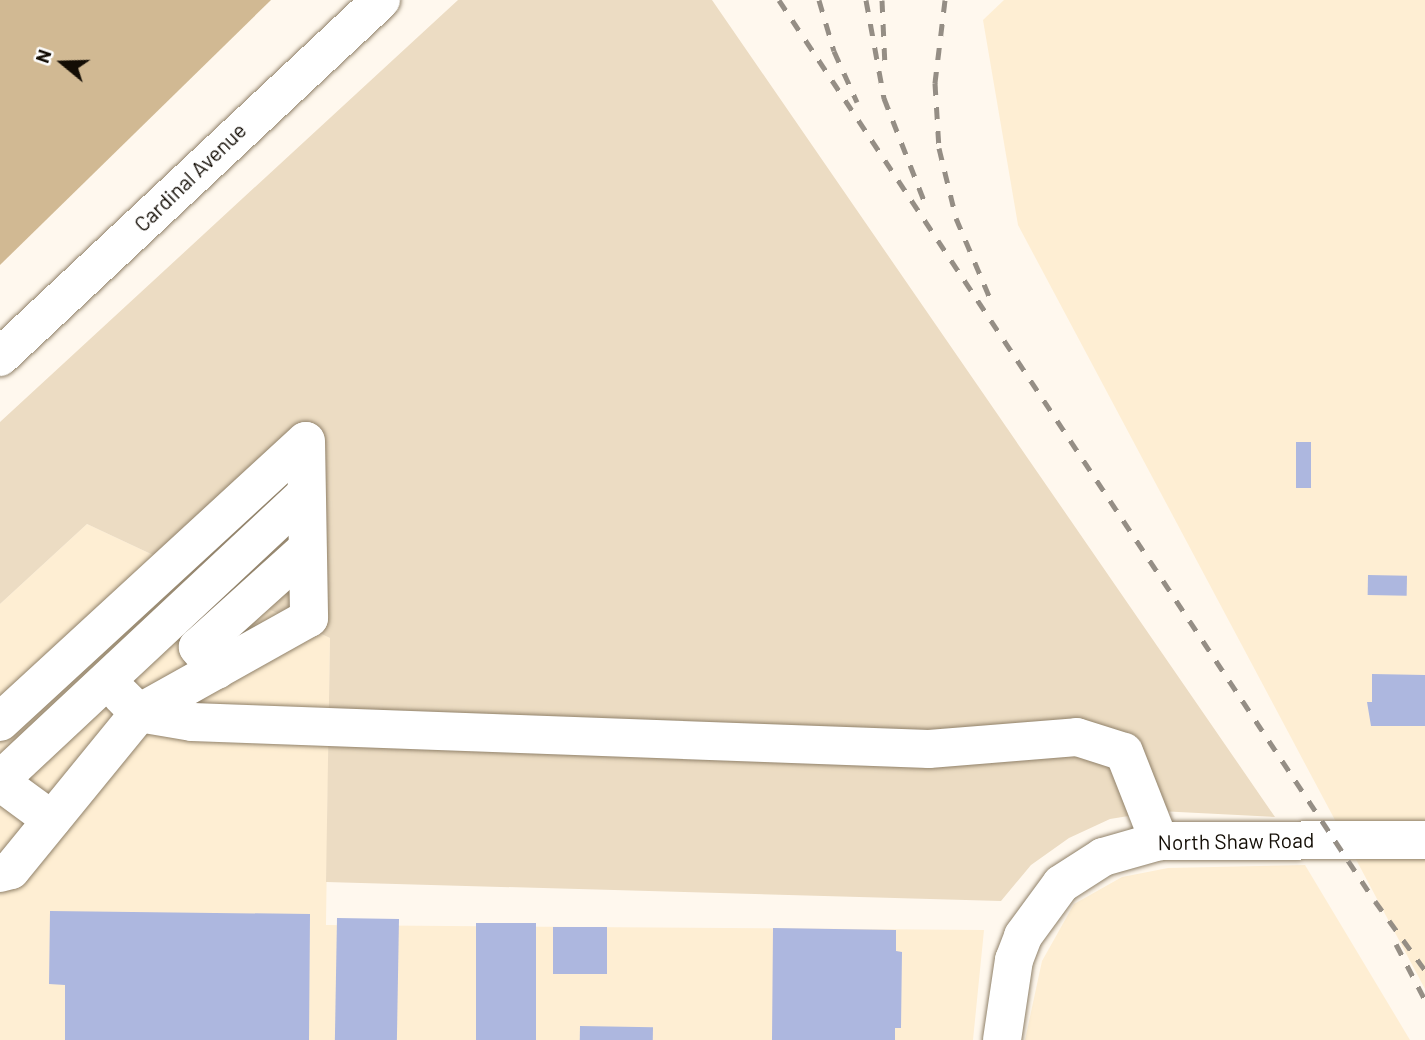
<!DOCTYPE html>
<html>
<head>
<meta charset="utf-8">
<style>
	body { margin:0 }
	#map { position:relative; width:1425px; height:1040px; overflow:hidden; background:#fff8ee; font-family:Barlow,sans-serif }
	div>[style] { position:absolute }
	.built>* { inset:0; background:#feeed3 }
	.green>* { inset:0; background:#ecdcc3 }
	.water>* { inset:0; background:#d1b993 }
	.building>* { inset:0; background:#adb7df; transform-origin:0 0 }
	.roads { filter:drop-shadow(0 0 2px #908169) drop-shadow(0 0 2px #908169) }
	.minor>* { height:38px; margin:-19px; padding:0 19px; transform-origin:19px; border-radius:19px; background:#fff }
	.rail>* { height:5px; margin-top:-2.5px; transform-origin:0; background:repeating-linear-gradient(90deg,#958e85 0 12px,transparent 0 24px) }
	span { translate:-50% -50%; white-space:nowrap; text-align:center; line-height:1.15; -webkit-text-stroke:5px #fff; paint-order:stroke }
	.street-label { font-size:21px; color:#130d05 }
	.north { position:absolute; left:28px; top:28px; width:70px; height:70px; -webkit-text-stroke:5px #fff; paint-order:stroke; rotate:289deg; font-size:19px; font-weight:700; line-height:28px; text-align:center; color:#130d05 }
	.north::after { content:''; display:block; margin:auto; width:24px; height:32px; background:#130d05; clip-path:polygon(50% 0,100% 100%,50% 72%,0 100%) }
</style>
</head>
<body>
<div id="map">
	<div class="built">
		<div style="clip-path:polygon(1004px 0,1425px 0,1425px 989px,1018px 225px,983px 20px)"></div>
		<div style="clip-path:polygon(87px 524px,330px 638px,326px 925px,984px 930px,973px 1040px,0 1040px,0 604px)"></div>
		<div style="clip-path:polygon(1305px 865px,1410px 1040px,1025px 1040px,1042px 961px,1074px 904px,1122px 877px,1168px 868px)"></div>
	</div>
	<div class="green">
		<div style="clip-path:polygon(458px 0,712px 0,1275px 817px,1159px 811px,1110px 819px,1069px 838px,1031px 865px,1001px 901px,326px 882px,330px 638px,87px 524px,0 604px,0 422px)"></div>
	</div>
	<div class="water">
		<div style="clip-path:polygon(0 0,271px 0,0 265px)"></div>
	</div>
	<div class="building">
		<div style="left:1296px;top:442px;width:15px;height:46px"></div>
		<div style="left:1368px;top:575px;width:39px;height:20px;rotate:1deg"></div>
		<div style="clip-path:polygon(1372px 674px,1425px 675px,1425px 726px,1371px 726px,1367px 702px,1372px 702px)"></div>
		<div style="clip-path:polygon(50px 911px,310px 914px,309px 1040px,65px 1040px,65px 985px,49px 984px)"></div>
		<div style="left:337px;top:918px;width:62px;height:122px;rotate:1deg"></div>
		<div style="left:476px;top:923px;width:60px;height:117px"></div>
		<div style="left:553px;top:927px;width:54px;height:47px"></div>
		<div style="clip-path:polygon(773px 928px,896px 930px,896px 951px,902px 952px,901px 1028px,895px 1028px,895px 1040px,772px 1040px)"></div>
		<div style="left:580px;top:1026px;width:73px;height:14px;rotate:1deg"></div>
	</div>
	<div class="roads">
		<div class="minor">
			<div style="left:0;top:357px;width:522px;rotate:-43.14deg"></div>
			<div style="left:217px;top:670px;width:30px;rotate:-130deg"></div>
			<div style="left:198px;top:647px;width:147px;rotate:-42deg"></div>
			<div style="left:0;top:722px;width:415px;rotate:-42.6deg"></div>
			<div style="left:306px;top:441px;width:177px;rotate:89deg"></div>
			<div style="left:309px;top:618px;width:195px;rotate:150.8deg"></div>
			<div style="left:139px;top:713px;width:54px;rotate:9.6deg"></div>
			<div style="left:192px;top:722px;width:737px;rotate:2.1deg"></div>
			<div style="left:929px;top:749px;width:148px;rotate:-4.6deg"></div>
			<div style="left:1077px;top:737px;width:49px;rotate:17.7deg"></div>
			<div style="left:1124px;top:752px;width:96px;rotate:68.5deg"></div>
			<div style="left:0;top:780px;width:416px;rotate:-43.1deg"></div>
			<div style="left:0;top:782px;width:64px;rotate:36.2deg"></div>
			<div style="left:0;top:873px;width:11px;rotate:-15deg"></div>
			<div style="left:11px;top:870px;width:203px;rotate:-50.8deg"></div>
			<div style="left:139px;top:713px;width:25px;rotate:-135deg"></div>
			<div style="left:1002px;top:1040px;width:81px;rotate:-81.5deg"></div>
			<div style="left:1014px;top:960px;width:26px;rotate:-69deg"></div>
			<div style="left:1023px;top:936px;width:64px;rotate:-53.8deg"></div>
			<div style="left:1061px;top:884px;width:50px;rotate:-32.7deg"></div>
			<div style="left:1103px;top:857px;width:58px;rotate:-15.9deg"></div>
			<div style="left:1159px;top:841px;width:266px;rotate:-0.2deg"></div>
		</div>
	</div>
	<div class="rail">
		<div style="left:779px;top:0;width:1080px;rotate:56.52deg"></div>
		<div style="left:1375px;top:901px;width:85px;rotate:54.1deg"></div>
		<div style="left:819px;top:0;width:53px;rotate:73.6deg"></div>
		<div style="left:834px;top:51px;width:56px;rotate:65.7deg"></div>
		<div style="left:866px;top:0;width:100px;rotate:79.6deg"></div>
		<div style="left:884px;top:98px;width:113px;rotate:68.7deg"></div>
		<div style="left:882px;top:0;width:66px;rotate:87.4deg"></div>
		<div style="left:945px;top:0;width:84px;rotate:96.9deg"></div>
		<div style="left:935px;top:83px;width:65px;rotate:86.5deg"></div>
		<div style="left:939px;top:148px;width:72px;rotate:76.3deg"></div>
		<div style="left:956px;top:218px;width:92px;rotate:67deg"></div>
		<div style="left:1396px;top:944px;width:63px;rotate:62.6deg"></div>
	</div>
	<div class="street-label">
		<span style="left:190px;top:177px;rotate:-44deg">Cardinal Avenue</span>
		<span style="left:1236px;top:841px;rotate:-1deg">North Shaw Road</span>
	</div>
	<div class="north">N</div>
</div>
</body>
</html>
